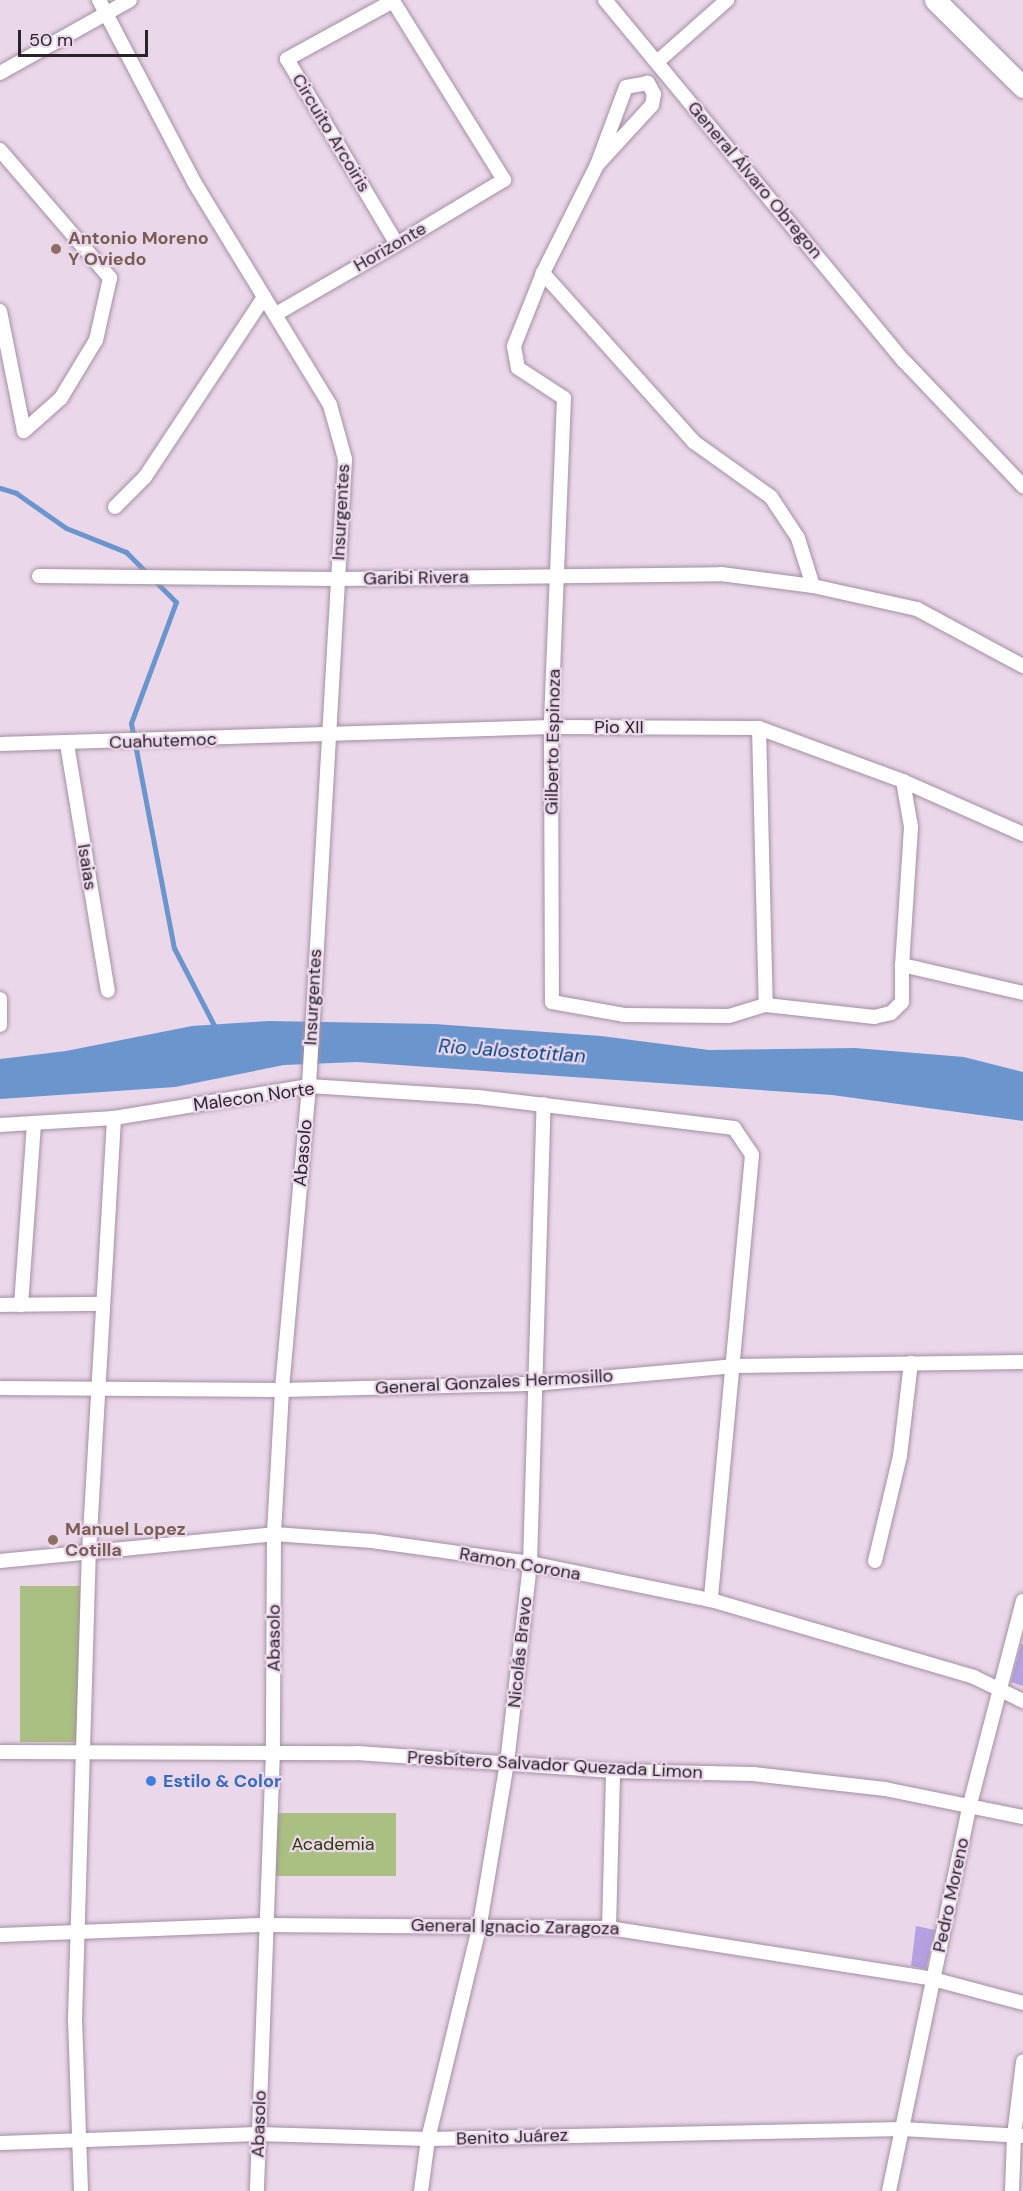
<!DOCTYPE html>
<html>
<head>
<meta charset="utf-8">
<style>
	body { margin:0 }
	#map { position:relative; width:1023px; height:2191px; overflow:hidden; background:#ebd7ea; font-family:"DM Sans",sans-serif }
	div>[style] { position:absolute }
	.green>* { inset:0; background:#aabf82; transform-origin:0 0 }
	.water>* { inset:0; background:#6b96cd }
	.stream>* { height:5px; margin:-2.5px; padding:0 2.5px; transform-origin:2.5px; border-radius:2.5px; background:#6b96cd }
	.building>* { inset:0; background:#b5a0e2 }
	.roads { filter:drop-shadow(0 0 2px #a390a2) drop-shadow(0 0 2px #a390a2) }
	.minor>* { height:14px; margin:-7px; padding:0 7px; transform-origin:7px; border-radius:7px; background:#fff }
	.primary>* { height:21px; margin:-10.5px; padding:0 10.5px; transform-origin:10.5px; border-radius:10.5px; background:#fff }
	.dots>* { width:16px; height:16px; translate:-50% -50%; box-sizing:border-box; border:3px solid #ebd7ea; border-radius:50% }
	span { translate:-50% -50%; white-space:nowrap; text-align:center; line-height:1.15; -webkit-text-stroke:4.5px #ebd7ea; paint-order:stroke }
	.street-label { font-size:18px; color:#2a232a }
	.education-label { font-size:18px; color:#785e54; font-weight:700 }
	.left { translate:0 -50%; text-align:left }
	.shop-label { font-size:18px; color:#366cbe; font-weight:700 }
	.park-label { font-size:18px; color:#2d3a06 }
	.water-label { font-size:20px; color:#044487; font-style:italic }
	.scale { position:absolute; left:18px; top:30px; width:130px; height:27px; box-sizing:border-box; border:3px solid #2a232a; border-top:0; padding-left:8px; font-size:18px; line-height:21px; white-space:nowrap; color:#2a232a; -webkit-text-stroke:4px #ebd7ea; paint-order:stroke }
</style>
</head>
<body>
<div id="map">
	<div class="green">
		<div style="left:20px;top:1586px;width:60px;height:156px"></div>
		<div style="left:271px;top:1813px;width:125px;height:63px"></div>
	</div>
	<div class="water">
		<div style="clip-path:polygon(268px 1021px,435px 1024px,601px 1036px,709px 1050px,855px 1048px,964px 1057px,1023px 1072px,1023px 1121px,832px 1095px,357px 1062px,284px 1065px,175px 1087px,0 1099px,0 1059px,66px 1051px,192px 1026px)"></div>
	</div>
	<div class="stream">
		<div style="left:0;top:488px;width:17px;rotate:17deg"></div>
		<div style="left:16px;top:493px;width:61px;rotate:35deg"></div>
		<div style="left:66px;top:528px;width:65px;rotate:21.8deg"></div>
		<div style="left:126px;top:552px;width:71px;rotate:45deg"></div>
		<div style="left:176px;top:602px;width:129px;rotate:110.4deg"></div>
		<div style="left:131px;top:723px;width:229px;rotate:79.2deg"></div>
		<div style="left:174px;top:948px;width:93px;rotate:62.6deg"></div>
	</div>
	<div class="building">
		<div style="clip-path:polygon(1021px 1644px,1023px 1644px,1023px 1686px,1011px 1682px)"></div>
		<div style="clip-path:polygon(916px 1926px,935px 1930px,926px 1969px,911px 1966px)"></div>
	</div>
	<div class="roads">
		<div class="minor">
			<div style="left:99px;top:0;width:205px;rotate:62.4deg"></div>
			<div style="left:194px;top:182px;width:261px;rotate:58.6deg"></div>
			<div style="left:330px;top:405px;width:56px;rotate:74.5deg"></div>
			<div style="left:345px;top:459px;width:628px;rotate:93.29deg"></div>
			<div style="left:309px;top:1086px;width:305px;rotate:95.1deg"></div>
			<div style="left:282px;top:1390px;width:144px;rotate:93.2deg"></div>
			<div style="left:274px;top:1534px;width:217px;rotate:90.3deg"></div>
			<div style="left:273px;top:1751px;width:440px;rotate:92.1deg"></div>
			<div style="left:605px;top:0;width:469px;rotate:50.4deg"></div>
			<div style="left:904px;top:361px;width:173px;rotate:46.4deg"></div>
			<div style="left:657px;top:62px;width:94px;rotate:-41.5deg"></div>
			<div style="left:0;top:73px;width:149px;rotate:-29.3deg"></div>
			<div style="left:0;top:150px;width:169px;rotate:49.3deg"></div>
			<div style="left:110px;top:278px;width:64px;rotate:102.7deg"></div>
			<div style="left:96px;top:340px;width:68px;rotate:121.1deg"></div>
			<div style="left:61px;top:398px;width:50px;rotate:138.3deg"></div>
			<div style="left:597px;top:165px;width:81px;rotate:-47.5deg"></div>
			<div style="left:652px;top:105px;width:11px;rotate:-80deg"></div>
			<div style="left:654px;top:94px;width:13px;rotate:-119deg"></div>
			<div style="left:648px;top:83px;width:22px;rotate:170deg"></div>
			<div style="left:626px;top:87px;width:83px;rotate:110.4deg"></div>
			<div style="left:597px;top:165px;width:121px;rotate:116.6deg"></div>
			<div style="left:543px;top:273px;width:79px;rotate:111.7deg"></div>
			<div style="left:514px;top:346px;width:22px;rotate:80deg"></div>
			<div style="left:518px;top:368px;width:55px;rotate:33.1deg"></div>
			<div style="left:564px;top:398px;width:329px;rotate:92.3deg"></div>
			<div style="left:551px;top:727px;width:275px;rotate:89.8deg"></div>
			<div style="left:552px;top:1002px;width:73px;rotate:10.2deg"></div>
			<div style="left:624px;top:1015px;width:105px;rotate:0.5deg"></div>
			<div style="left:729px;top:1016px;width:39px;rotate:-17deg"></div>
			<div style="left:766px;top:1005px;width:109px;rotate:6.3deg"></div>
			<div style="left:874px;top:1017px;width:17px;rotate:-13deg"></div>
			<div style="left:891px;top:1013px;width:16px;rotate:-45deg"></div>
			<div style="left:902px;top:1002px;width:37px;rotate:-90deg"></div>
			<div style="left:0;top:311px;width:122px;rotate:78.7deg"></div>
			<div style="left:276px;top:314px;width:140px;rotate:-30deg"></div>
			<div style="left:397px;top:244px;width:125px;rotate:-30.9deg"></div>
			<div style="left:504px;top:180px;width:211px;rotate:-121.8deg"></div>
			<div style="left:393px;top:1px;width:121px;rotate:151.3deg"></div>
			<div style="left:287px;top:59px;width:215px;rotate:59.3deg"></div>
			<div style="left:115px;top:507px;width:42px;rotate:-45deg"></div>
			<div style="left:145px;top:477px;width:216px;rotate:-56.5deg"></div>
			<div style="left:39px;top:576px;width:298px;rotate:0.6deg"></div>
			<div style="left:337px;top:579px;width:384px;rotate:-0.7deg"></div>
			<div style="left:721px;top:574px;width:93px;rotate:7.4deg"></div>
			<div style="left:813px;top:586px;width:50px;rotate:-107.4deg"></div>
			<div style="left:798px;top:538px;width:49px;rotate:-123.4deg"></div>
			<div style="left:771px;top:497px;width:95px;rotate:-144.5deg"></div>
			<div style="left:694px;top:442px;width:227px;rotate:-131.8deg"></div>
			<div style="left:813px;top:586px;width:107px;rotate:12.5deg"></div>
			<div style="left:917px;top:609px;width:120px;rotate:28.3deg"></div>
			<div style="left:759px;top:728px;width:277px;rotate:88.6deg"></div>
			<div style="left:0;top:744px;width:551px;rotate:-1.77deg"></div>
			<div style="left:551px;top:727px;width:208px;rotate:0.3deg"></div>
			<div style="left:759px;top:728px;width:153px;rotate:20.2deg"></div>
			<div style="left:67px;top:744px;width:250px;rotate:80.6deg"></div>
			<div style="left:1023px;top:834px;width:131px;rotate:-156.2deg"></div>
			<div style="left:903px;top:781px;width:47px;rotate:80.1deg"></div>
			<div style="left:911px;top:827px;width:138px;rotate:93.7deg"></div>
			<div style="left:902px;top:965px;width:124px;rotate:13deg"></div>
			<div style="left:0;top:999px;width:26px;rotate:90deg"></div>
			<div style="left:0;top:1125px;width:114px;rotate:-3.5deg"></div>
			<div style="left:114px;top:1118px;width:198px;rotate:-9.3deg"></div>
			<div style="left:309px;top:1086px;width:169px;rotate:3.7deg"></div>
			<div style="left:478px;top:1097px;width:258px;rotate:6.9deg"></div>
			<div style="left:734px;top:1128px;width:32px;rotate:56deg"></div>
			<div style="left:752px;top:1155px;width:447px;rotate:95.3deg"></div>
			<div style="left:0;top:1305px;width:102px;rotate:-0.6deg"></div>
			<div style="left:21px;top:1305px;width:182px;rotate:-85.9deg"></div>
			<div style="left:0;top:1388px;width:282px;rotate:0.4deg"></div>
			<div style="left:282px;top:1390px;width:251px;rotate:-1.4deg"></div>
			<div style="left:533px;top:1384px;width:203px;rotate:-5.1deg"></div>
			<div style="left:735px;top:1366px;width:288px;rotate:-0.8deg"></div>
			<div style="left:0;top:1561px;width:275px;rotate:-5.6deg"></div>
			<div style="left:274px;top:1534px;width:98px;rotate:4.1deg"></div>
			<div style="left:372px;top:1541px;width:160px;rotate:7.9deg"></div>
			<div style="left:530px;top:1563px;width:185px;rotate:11.6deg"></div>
			<div style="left:711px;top:1600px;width:274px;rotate:16.3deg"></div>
			<div style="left:974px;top:1677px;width:55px;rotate:26.1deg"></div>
			<div style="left:875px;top:1561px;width:108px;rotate:-76.6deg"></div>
			<div style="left:900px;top:1456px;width:94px;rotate:-83.3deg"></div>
			<div style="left:0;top:1752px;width:357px;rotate:0.2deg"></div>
			<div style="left:357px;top:1753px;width:257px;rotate:4deg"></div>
			<div style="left:613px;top:1771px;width:140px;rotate:1.2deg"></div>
			<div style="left:753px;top:1774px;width:133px;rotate:6.5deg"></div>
			<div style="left:885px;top:1789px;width:141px;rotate:11.5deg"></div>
			<div style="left:609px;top:1928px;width:157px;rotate:-88.5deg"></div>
			<div style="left:0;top:1935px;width:266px;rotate:-2.2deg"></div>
			<div style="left:266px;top:1925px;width:343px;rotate:0.5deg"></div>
			<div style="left:609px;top:1928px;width:328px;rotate:8.9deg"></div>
			<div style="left:933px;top:1979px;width:93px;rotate:14.9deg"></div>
			<div style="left:0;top:2143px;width:258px;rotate:-2deg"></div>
			<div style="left:258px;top:2134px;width:170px;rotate:1.7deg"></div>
			<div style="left:428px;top:2139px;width:475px;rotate:-1.2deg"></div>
			<div style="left:903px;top:2129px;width:120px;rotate:3.3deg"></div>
			<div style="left:81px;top:2191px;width:172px;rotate:-92deg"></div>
			<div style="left:75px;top:2019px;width:467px;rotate:-88.3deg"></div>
			<div style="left:89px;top:1552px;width:435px;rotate:-86.7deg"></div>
			<div style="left:421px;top:2191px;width:52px;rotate:-82.3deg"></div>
			<div style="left:428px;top:2139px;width:221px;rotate:-76.4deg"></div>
			<div style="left:480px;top:1924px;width:163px;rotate:-80.5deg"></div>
			<div style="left:507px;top:1763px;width:201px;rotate:-83.4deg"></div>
			<div style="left:530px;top:1563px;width:459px;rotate:-88.3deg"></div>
			<div style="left:889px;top:2191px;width:395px;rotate:-78.2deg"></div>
			<div style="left:970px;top:1804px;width:210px;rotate:-75.4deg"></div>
			<div style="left:1012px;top:2191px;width:55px;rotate:-87.9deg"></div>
			<div style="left:1014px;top:2136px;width:75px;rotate:-83.1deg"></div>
		</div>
		<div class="primary">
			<div style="left:935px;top:0;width:124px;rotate:44.7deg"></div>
		</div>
	</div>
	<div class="dots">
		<div style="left:56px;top:249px;background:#8d6e63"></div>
		<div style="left:53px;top:1540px;background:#8d6e63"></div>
		<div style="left:151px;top:1781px;background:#3f7fe0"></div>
	</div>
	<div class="street-label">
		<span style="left:331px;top:133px;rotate:59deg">Circuito Arcoiris</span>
		<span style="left:755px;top:180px;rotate:50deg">General Álvaro Obregon</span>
		<span style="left:390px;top:247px;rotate:-30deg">Horizonte</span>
		<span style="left:341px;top:512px;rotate:-87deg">Insurgentes</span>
		<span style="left:416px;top:578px;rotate:-1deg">Garibi Rivera</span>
		<span style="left:619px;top:727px">Pio XII</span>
		<span style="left:163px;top:741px;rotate:-2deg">Cuahutemoc</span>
		<span style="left:553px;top:742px;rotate:-89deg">Gilberto Espinoza</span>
		<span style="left:87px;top:867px;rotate:81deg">Isaias</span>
		<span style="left:313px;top:997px;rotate:-87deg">Insurgentes</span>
		<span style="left:254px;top:1097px;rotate:-8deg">Malecon Norte</span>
		<span style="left:303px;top:1153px;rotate:-85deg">Abasolo</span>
		<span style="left:494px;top:1382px;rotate:-3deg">General Gonzales Hermosillo</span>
		<span style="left:520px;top:1564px;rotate:10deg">Ramon Corona</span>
		<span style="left:274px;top:1638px;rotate:-90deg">Abasolo</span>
		<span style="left:520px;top:1652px;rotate:-84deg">Nicolás Bravo</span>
		<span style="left:555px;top:1765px;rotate:3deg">Presbítero Salvador Quezada Limon</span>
		<span style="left:951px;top:1895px;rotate:-78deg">Pedro Moreno</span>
		<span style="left:515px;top:1927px;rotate:1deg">General Ignacio Zaragoza</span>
		<span style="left:259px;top:2124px;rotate:-88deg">Abasolo</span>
		<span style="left:512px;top:2137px;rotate:-2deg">Benito Juárez</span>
	</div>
	<div class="education-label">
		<span class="left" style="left:68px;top:249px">Antonio Moreno<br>Y Oviedo</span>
		<span class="left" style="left:65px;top:1540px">Manuel Lopez<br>Cotilla</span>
	</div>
	<div class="shop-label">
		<span class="left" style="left:163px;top:1781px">Estilo &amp; Color</span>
	</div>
	<div class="park-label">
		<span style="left:333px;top:1844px">Academia</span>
	</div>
	<div class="water-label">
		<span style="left:512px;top:1051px;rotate:4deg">Rio Jalostotitlan</span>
	</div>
	<div class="scale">50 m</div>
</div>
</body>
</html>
